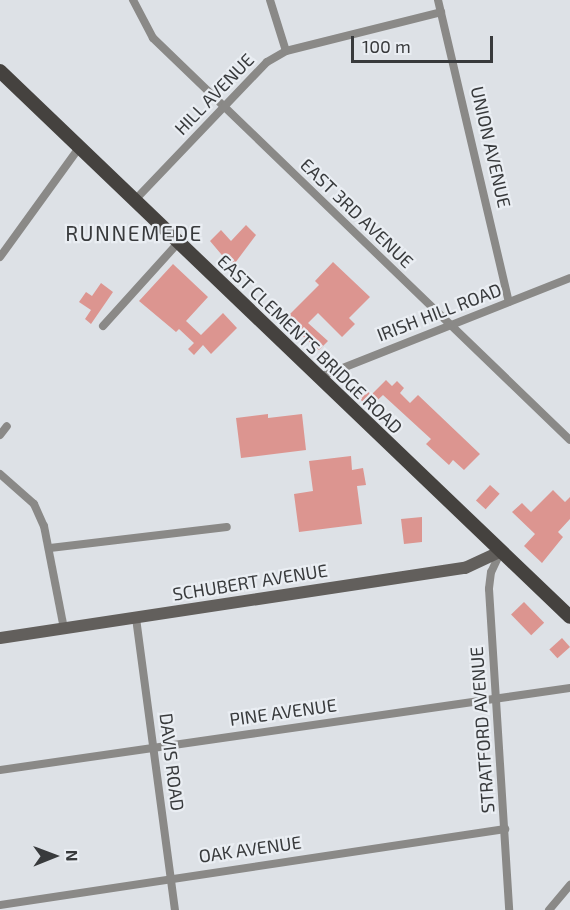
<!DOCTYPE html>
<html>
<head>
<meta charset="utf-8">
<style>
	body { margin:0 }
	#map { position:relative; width:570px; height:910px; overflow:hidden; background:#dde1e6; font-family:"Exo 2",sans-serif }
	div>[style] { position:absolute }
	.building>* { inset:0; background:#dc9590; transform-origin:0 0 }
	.street>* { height:8px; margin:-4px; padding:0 4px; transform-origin:4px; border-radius:4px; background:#8a8987 }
	.secondary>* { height:12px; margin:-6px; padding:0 6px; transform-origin:6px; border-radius:6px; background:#625f5c }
	.primary>* { height:14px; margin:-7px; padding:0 7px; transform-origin:7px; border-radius:7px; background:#45423f }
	span { translate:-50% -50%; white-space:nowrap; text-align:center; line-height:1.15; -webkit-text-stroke:4.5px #eaeef3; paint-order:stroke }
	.street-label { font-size:18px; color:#383a3c }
	.quarter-label { font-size:21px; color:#383a3c; letter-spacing:1.5px }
	.north { position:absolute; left:24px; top:826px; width:60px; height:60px; -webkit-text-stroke:4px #eaeef3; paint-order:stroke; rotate:89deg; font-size:16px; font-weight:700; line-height:24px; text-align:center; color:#383a3c }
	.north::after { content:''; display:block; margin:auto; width:21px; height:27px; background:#383a3c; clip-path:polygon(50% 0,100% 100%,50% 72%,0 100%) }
	.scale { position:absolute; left:351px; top:36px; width:142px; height:27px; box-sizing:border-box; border:3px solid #383a3c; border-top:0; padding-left:8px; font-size:18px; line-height:21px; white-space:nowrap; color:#383a3c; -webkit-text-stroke:4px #eaeef3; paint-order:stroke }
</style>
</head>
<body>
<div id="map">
	<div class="building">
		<div style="clip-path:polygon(246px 225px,256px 235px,232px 267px,210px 241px,221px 230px,231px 241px)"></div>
		<div style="clip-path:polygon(333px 262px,370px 297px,349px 318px,355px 324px,342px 337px,318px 313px,308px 323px,328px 341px,319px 350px,284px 320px,319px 285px,315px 281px)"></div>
		<div style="clip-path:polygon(173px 264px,208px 297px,186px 321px,201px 335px,223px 313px,237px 328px,211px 354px,203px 345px,194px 355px,188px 349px,194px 343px,179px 329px,176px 332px,139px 301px)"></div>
		<div style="clip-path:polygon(101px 283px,113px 292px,91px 324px,85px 319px,91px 310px,79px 302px,86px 292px,92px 296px)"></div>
		<div style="clip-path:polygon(386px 380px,392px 386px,397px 381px,404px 388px,400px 393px,410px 403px,418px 395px,480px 454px,464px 470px,453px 460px,449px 465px,426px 444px,431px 439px,383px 395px,369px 408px,358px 397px,366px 389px,371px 395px)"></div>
		<div style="clip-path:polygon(268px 414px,268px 418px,302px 414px,306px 450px,241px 458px,236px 418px)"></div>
		<div style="clip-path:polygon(351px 456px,352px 470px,363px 468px,366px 485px,357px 486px,362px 524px,299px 532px,294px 494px,313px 491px,309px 461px)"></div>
		<div style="left:490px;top:485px;width:13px;height:21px;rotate:42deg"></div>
		<div style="clip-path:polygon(553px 490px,565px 502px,570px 497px,570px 519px,558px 532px,563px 537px,542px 563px,524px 546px,535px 534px,512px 512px,522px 503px,531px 512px)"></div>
		<div style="clip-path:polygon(422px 517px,422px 542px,404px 544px,401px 519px)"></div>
		<div style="left:524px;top:602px;width:29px;height:18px;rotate:46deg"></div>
		<div style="left:562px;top:638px;width:12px;height:17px;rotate:48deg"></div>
	</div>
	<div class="street">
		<div style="left:133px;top:0;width:43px;rotate:62.2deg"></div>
		<div style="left:153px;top:38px;width:579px;rotate:43.95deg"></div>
		<div style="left:270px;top:0;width:53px;rotate:72.6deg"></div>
		<div style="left:438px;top:0;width:310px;rotate:76.8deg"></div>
		<div style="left:134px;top:201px;width:192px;rotate:-46.3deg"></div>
		<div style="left:267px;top:62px;width:22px;rotate:-30deg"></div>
		<div style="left:286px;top:51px;width:160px;rotate:-14.1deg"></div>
		<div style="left:0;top:257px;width:135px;rotate:-54.1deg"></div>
		<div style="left:103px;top:326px;width:112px;rotate:-47.9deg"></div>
		<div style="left:320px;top:377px;width:269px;rotate:-21.6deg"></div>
		<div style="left:0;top:435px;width:11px;rotate:-52deg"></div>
		<div style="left:0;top:474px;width:45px;rotate:41.4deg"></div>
		<div style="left:34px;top:504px;width:24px;rotate:66deg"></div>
		<div style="left:44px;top:526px;width:105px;rotate:79deg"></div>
		<div style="left:50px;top:548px;width:178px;rotate:-6.8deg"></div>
		<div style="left:501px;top:551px;width:23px;rotate:115deg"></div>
		<div style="left:491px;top:572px;width:17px;rotate:97deg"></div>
		<div style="left:489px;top:589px;width:322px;rotate:86.4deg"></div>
		<div style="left:136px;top:618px;width:295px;rotate:82.4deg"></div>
		<div style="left:0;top:770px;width:576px;rotate:-8.19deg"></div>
		<div style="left:0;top:905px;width:511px;rotate:-8.56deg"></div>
		<div style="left:549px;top:910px;width:33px;rotate:-50deg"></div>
	</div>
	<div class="secondary">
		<div style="left:0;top:638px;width:470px;rotate:-8.6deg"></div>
		<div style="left:465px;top:568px;width:40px;rotate:-25deg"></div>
	</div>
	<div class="primary">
		<div style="left:0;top:71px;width:789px;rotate:43.77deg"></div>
	</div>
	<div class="street-label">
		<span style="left:214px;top:94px;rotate:-46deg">HILL AVENUE</span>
		<span style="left:491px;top:147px;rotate:77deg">UNION AVENUE</span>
		<span style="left:357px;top:213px;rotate:44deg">EAST 3RD AVENUE</span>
		<span style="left:439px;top:312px;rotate:-21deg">IRISH HILL ROAD</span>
		<span style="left:310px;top:344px;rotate:44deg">EAST CLEMENTS BRIDGE ROAD</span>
		<span style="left:250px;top:582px;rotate:-9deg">SCHUBERT AVENUE</span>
		<span style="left:283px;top:712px;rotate:-8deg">PINE AVENUE</span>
		<span style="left:482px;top:730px;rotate:-94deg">STRATFORD AVENUE</span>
		<span style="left:172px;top:762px;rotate:83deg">DAVIS ROAD</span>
		<span style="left:250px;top:849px;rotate:-8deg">OAK AVENUE</span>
	</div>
	<div class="quarter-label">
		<span style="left:134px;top:233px">RUNNEMEDE</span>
	</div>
	<div class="north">N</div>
	<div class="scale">100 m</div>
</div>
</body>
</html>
